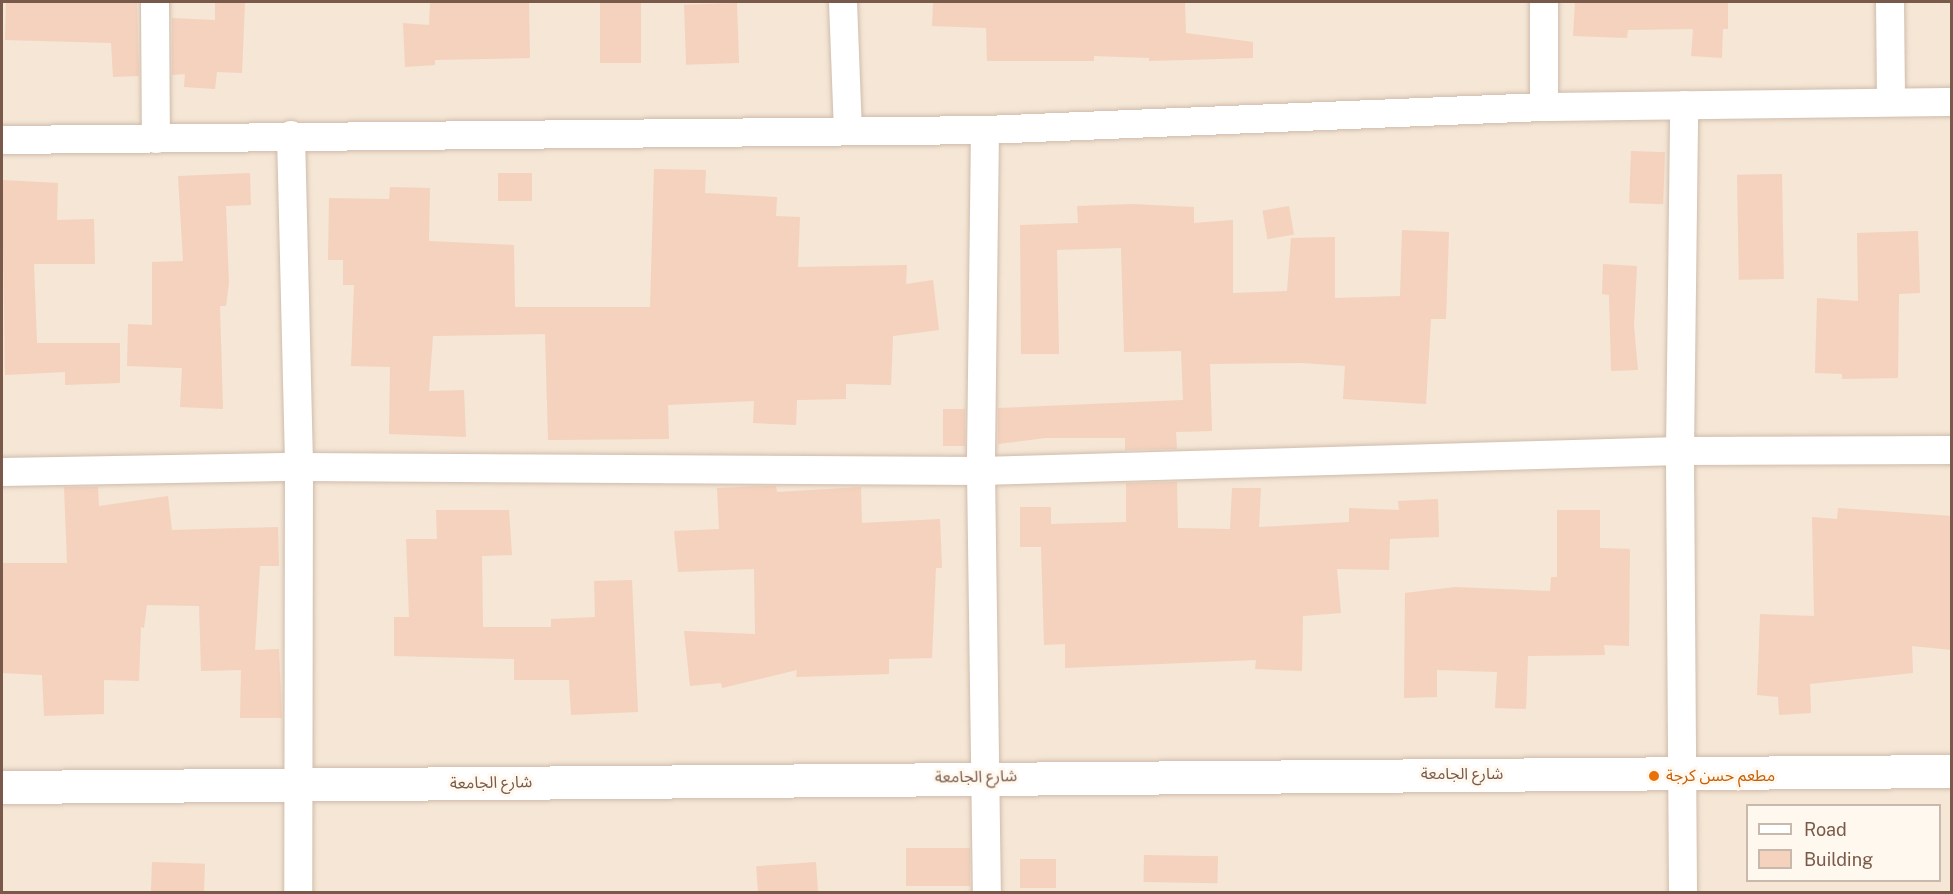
<!DOCTYPE html>
<html>
<head>
<meta charset="utf-8">
<style>
	body { margin:0 }
	#map { position:relative; width:1953px; height:894px; overflow:hidden; background:#fdf4e7; font-family:"Public Sans","Noto Sans Arabic",sans-serif }
	div>[style] { position:absolute }
	.residential>* { inset:0; background:#f5e6d5 }
	.building>* { inset:0; background:#f4d2be; transform-origin:0 0 }
	.roads { filter:drop-shadow(0 0 2px #d0bcac) drop-shadow(0 0 2px #d0bcac) }
	.street>* { height:28px; margin:-14px; padding:0 14px; transform-origin:14px; border-radius:14px; background:#fff }
	.secondary>* { height:33px; margin:-16.5px; padding:0 16.5px; transform-origin:16.5px; border-radius:16.5px; background:#fff }
	.dots>* { width:16px; height:16px; translate:-50% -50%; box-sizing:border-box; border:3px solid #fff8ef; border-radius:50% }
	span { translate:-50% -50%; white-space:nowrap; text-align:center; line-height:1.15; -webkit-text-stroke:6px #fff8ef; paint-order:stroke }
	.street-label { font-size:16px; color:#795a4a }
	.food-label { font-size:16px; color:#c56008 }
	.left { translate:0 -50%; text-align:left }
	.frame { position:absolute; inset:0; border:3px solid #795a4a; pointer-events:none }
	.legend { position:absolute; left:1746px; top:804px; width:195px; height:78px; box-sizing:border-box; background:#fff8ef; border:2px solid #c9b9ad; margin:0; padding:8px 10px; list-style:none; font-size:18px; color:#795a4a }
	.legend li { display:flex; align-items:center; gap:12px; height:30px }
	.legend b { width:30px; border:2px solid #c9b9ad }
</style>
</head>
<body>
<div id="map">
	<div class="residential">
		<div style="clip-path:polygon(evenodd,2px 2px,1951px 2px,1951px 892px,2px 892px,2px 2px,1748px 806px,1940px 806px,1940px 880px,1748px 880px,1748px 806px)"></div>
	</div>
	<div class="building">
		<div style="clip-path:polygon(6px 2px,137px 2px,139px 76px,113px 77px,111px 43px,5px 40px)"></div>
		<div style="clip-path:polygon(215px 2px,245px 2px,242px 73px,217px 72px,215px 89px,184px 87px,185px 74px,172px 75px,172px 18px,215px 20px)"></div>
		<div style="clip-path:polygon(430px 2px,529px 2px,530px 58px,435px 60px,435px 65px,405px 67px,403px 23px,429px 25px)"></div>
		<div style="left:600px;top:2px;width:41px;height:61px"></div>
		<div style="clip-path:polygon(933px 2px,1185px 2px,1186px 33px,1253px 42px,1253px 58px,1149px 61px,1149px 58px,1094px 56px,1094px 61px,987px 61px,986px 28px,932px 26px)"></div>
		<div style="clip-path:polygon(1575px 2px,1728px 2px,1728px 29px,1723px 29px,1722px 58px,1691px 56px,1693px 29px,1628px 30px,1627px 38px,1573px 36px)"></div>
		<div style="left:737px;top:3px;width:60px;height:53px;rotate:88deg"></div>
		<div style="left:1631px;top:151px;width:34px;height:52px;rotate:2deg"></div>
		<div style="clip-path:polygon(654px 169px,706px 170px,705px 193px,777px 197px,776px 216px,800px 217px,798px 267px,907px 265px,906px 284px,933px 280px,939px 330px,893px 336px,891px 385px,846px 384px,846px 399px,797px 400px,796px 425px,753px 423px,754px 401px,668px 405px,669px 439px,548px 440px,545px 334px,433px 336px,429px 391px,464px 390px,466px 437px,389px 434px,390px 367px,351px 366px,354px 285px,343px 285px,343px 260px,328px 260px,329px 198px,389px 199px,390px 187px,430px 188px,429px 241px,514px 245px,515px 307px,650px 307px)"></div>
		<div style="clip-path:polygon(250px 173px,251px 205px,226px 206px,229px 283px,226px 306px,220px 306px,223px 409px,180px 407px,182px 368px,127px 366px,128px 324px,152px 325px,152px 262px,183px 261px,178px 176px)"></div>
		<div style="left:532px;top:173px;width:28px;height:34px;rotate:90deg"></div>
		<div style="left:1782px;top:174px;width:105px;height:45px;rotate:89deg"></div>
		<div style="clip-path:polygon(2px 180px,58px 183px,57px 220px,94px 219px,95px 264px,34px 264px,37px 343px,120px 343px,120px 383px,65px 385px,65px 372px,5px 375px)"></div>
		<div style="clip-path:polygon(1132px 204px,1194px 207px,1194px 223px,1233px 220px,1233px 293px,1287px 291px,1291px 238px,1335px 237px,1335px 298px,1400px 296px,1402px 230px,1449px 232px,1446px 319px,1431px 319px,1426px 404px,1343px 399px,1345px 366px,1303px 363px,1210px 364px,1212px 431px,1176px 432px,1177px 449px,1125px 450px,1125px 438px,1045px 438px,998px 444px,998px 408px,1183px 400px,1181px 351px,1124px 352px,1121px 248px,1057px 250px,1059px 354px,1021px 354px,1020px 225px,1078px 223px,1077px 206px)"></div>
		<div style="left:1289px;top:206px;width:29px;height:27px;rotate:80deg"></div>
		<div style="clip-path:polygon(1918px 231px,1920px 293px,1899px 294px,1898px 378px,1842px 379px,1842px 374px,1815px 373px,1817px 298px,1858px 301px,1857px 233px)"></div>
		<div style="clip-path:polygon(1603px 264px,1637px 266px,1634px 326px,1638px 370px,1611px 371px,1609px 295px,1602px 294px)"></div>
		<div style="left:965px;top:409px;width:37px;height:22px;rotate:90deg"></div>
		<div style="clip-path:polygon(1177px 482px,1178px 528px,1230px 529px,1232px 488px,1261px 488px,1259px 527px,1349px 522px,1349px 508px,1399px 510px,1398px 501px,1438px 499px,1439px 537px,1390px 539px,1389px 570px,1337px 569px,1341px 613px,1303px 616px,1302px 671px,1255px 669px,1256px 660px,1065px 668px,1065px 644px,1044px 645px,1041px 547px,1020px 547px,1020px 507px,1051px 507px,1051px 524px,1126px 522px,1126px 483px)"></div>
		<div style="clip-path:polygon(761px 486px,776px 486px,777px 492px,861px 487px,862px 523px,940px 519px,942px 568px,936px 568px,932px 658px,889px 659px,889px 674px,796px 677px,797px 670px,722px 688px,721px 683px,690px 686px,684px 631px,755px 634px,754px 569px,678px 572px,674px 531px,719px 529px,717px 488px)"></div>
		<div style="clip-path:polygon(64px 487px,98px 487px,99px 506px,168px 496px,172px 530px,278px 527px,279px 566px,260px 566px,255px 650px,279px 649px,282px 718px,240px 718px,241px 670px,201px 671px,199px 606px,147px 605px,144px 628px,141px 627px,139px 681px,104px 680px,104px 714px,44px 716px,42px 675px,2px 673px,2px 563px,67px 563px)"></div>
		<div style="clip-path:polygon(1838px 508px,1952px 516px,1952px 650px,1912px 646px,1913px 673px,1810px 684px,1811px 713px,1779px 715px,1778px 697px,1757px 695px,1760px 614px,1814px 616px,1812px 517px,1837px 519px)"></div>
		<div style="clip-path:polygon(436px 510px,509px 510px,512px 555px,482px 556px,483px 627px,551px 627px,551px 619px,595px 617px,594px 581px,632px 580px,638px 712px,571px 715px,569px 680px,514px 680px,514px 659px,394px 656px,394px 617px,409px 617px,406px 539px,437px 539px)"></div>
		<div style="clip-path:polygon(1557px 510px,1600px 510px,1600px 548px,1630px 549px,1629px 646px,1604px 645px,1605px 655px,1528px 656px,1526px 709px,1495px 708px,1497px 672px,1437px 670px,1437px 697px,1404px 698px,1405px 593px,1455px 587px,1550px 591px,1551px 577px,1557px 577px)"></div>
		<div style="left:970px;top:848px;width:38px;height:64px;rotate:90deg"></div>
		<div style="left:1144px;top:855px;width:74px;height:27px;rotate:1deg"></div>
		<div style="left:1020px;top:859px;width:36px;height:29px"></div>
		<div style="left:152px;top:862px;width:53px;height:30px;rotate:2deg"></div>
		<div style="left:816px;top:862px;width:30px;height:60px;rotate:86deg"></div>
	</div>
	<div class="roads">
		<div class="street">
			<div style="left:155px;top:2px;width:137px;rotate:89.6deg"></div>
			<div style="left:843px;top:2px;width:128px;rotate:87.8deg"></div>
			<div style="left:1890px;top:2px;width:100px;rotate:89.4deg"></div>
			<div style="left:1544px;top:107px;width:105px;rotate:-90deg"></div>
			<div style="left:985px;top:130px;width:341px;rotate:90.7deg"></div>
			<div style="left:981px;top:471px;width:421px;rotate:89.2deg"></div>
			<div style="left:291px;top:135px;width:332px;rotate:88.6deg"></div>
			<div style="left:299px;top:467px;width:425px;rotate:90.1deg"></div>
			<div style="left:2px;top:140px;width:983px;rotate:-0.58deg"></div>
			<div style="left:985px;top:130px;width:559px;rotate:-2.36deg"></div>
			<div style="left:1544px;top:107px;width:408px;rotate:-0.7deg"></div>
			<div style="left:2px;top:472px;width:297px;rotate:-1deg"></div>
			<div style="left:299px;top:467px;width:682px;rotate:0.34deg"></div>
			<div style="left:981px;top:471px;width:699px;rotate:-1.64deg"></div>
			<div style="left:1680px;top:451px;width:272px;rotate:-0.2deg"></div>
			<div style="left:1683px;top:892px;width:441px;rotate:-90.4deg"></div>
			<div style="left:1680px;top:451px;width:346px;rotate:-89.3deg"></div>
		</div>
		<div class="secondary">
			<div style="left:2px;top:787px;width:1950px;rotate:-0.47deg"></div>
		</div>
	</div>
	<div class="dots">
		<div style="left:1654px;top:776px;background:#e8710a"></div>
	</div>
	<div class="street-label">
		<span style="left:1462px;top:774px">شارع الجامعة</span>
		<span style="left:976px;top:777px;rotate:-1deg">شارع الجامعة</span>
		<span style="left:491px;top:783px;rotate:-1deg">شارع الجامعة</span>
	</div>
	<div class="food-label">
		<span class="left" style="left:1666px;top:776px">مطعم حسن كرجة</span>
	</div>
	<div class="frame"></div>
	<ul class="legend">
	<li><b style="height:8px;background:#fff"></b>Road</li>
	<li><b style="height:16px;background:#f4d2be"></b>Building</li>
	</ul>
</div>
</body>
</html>
